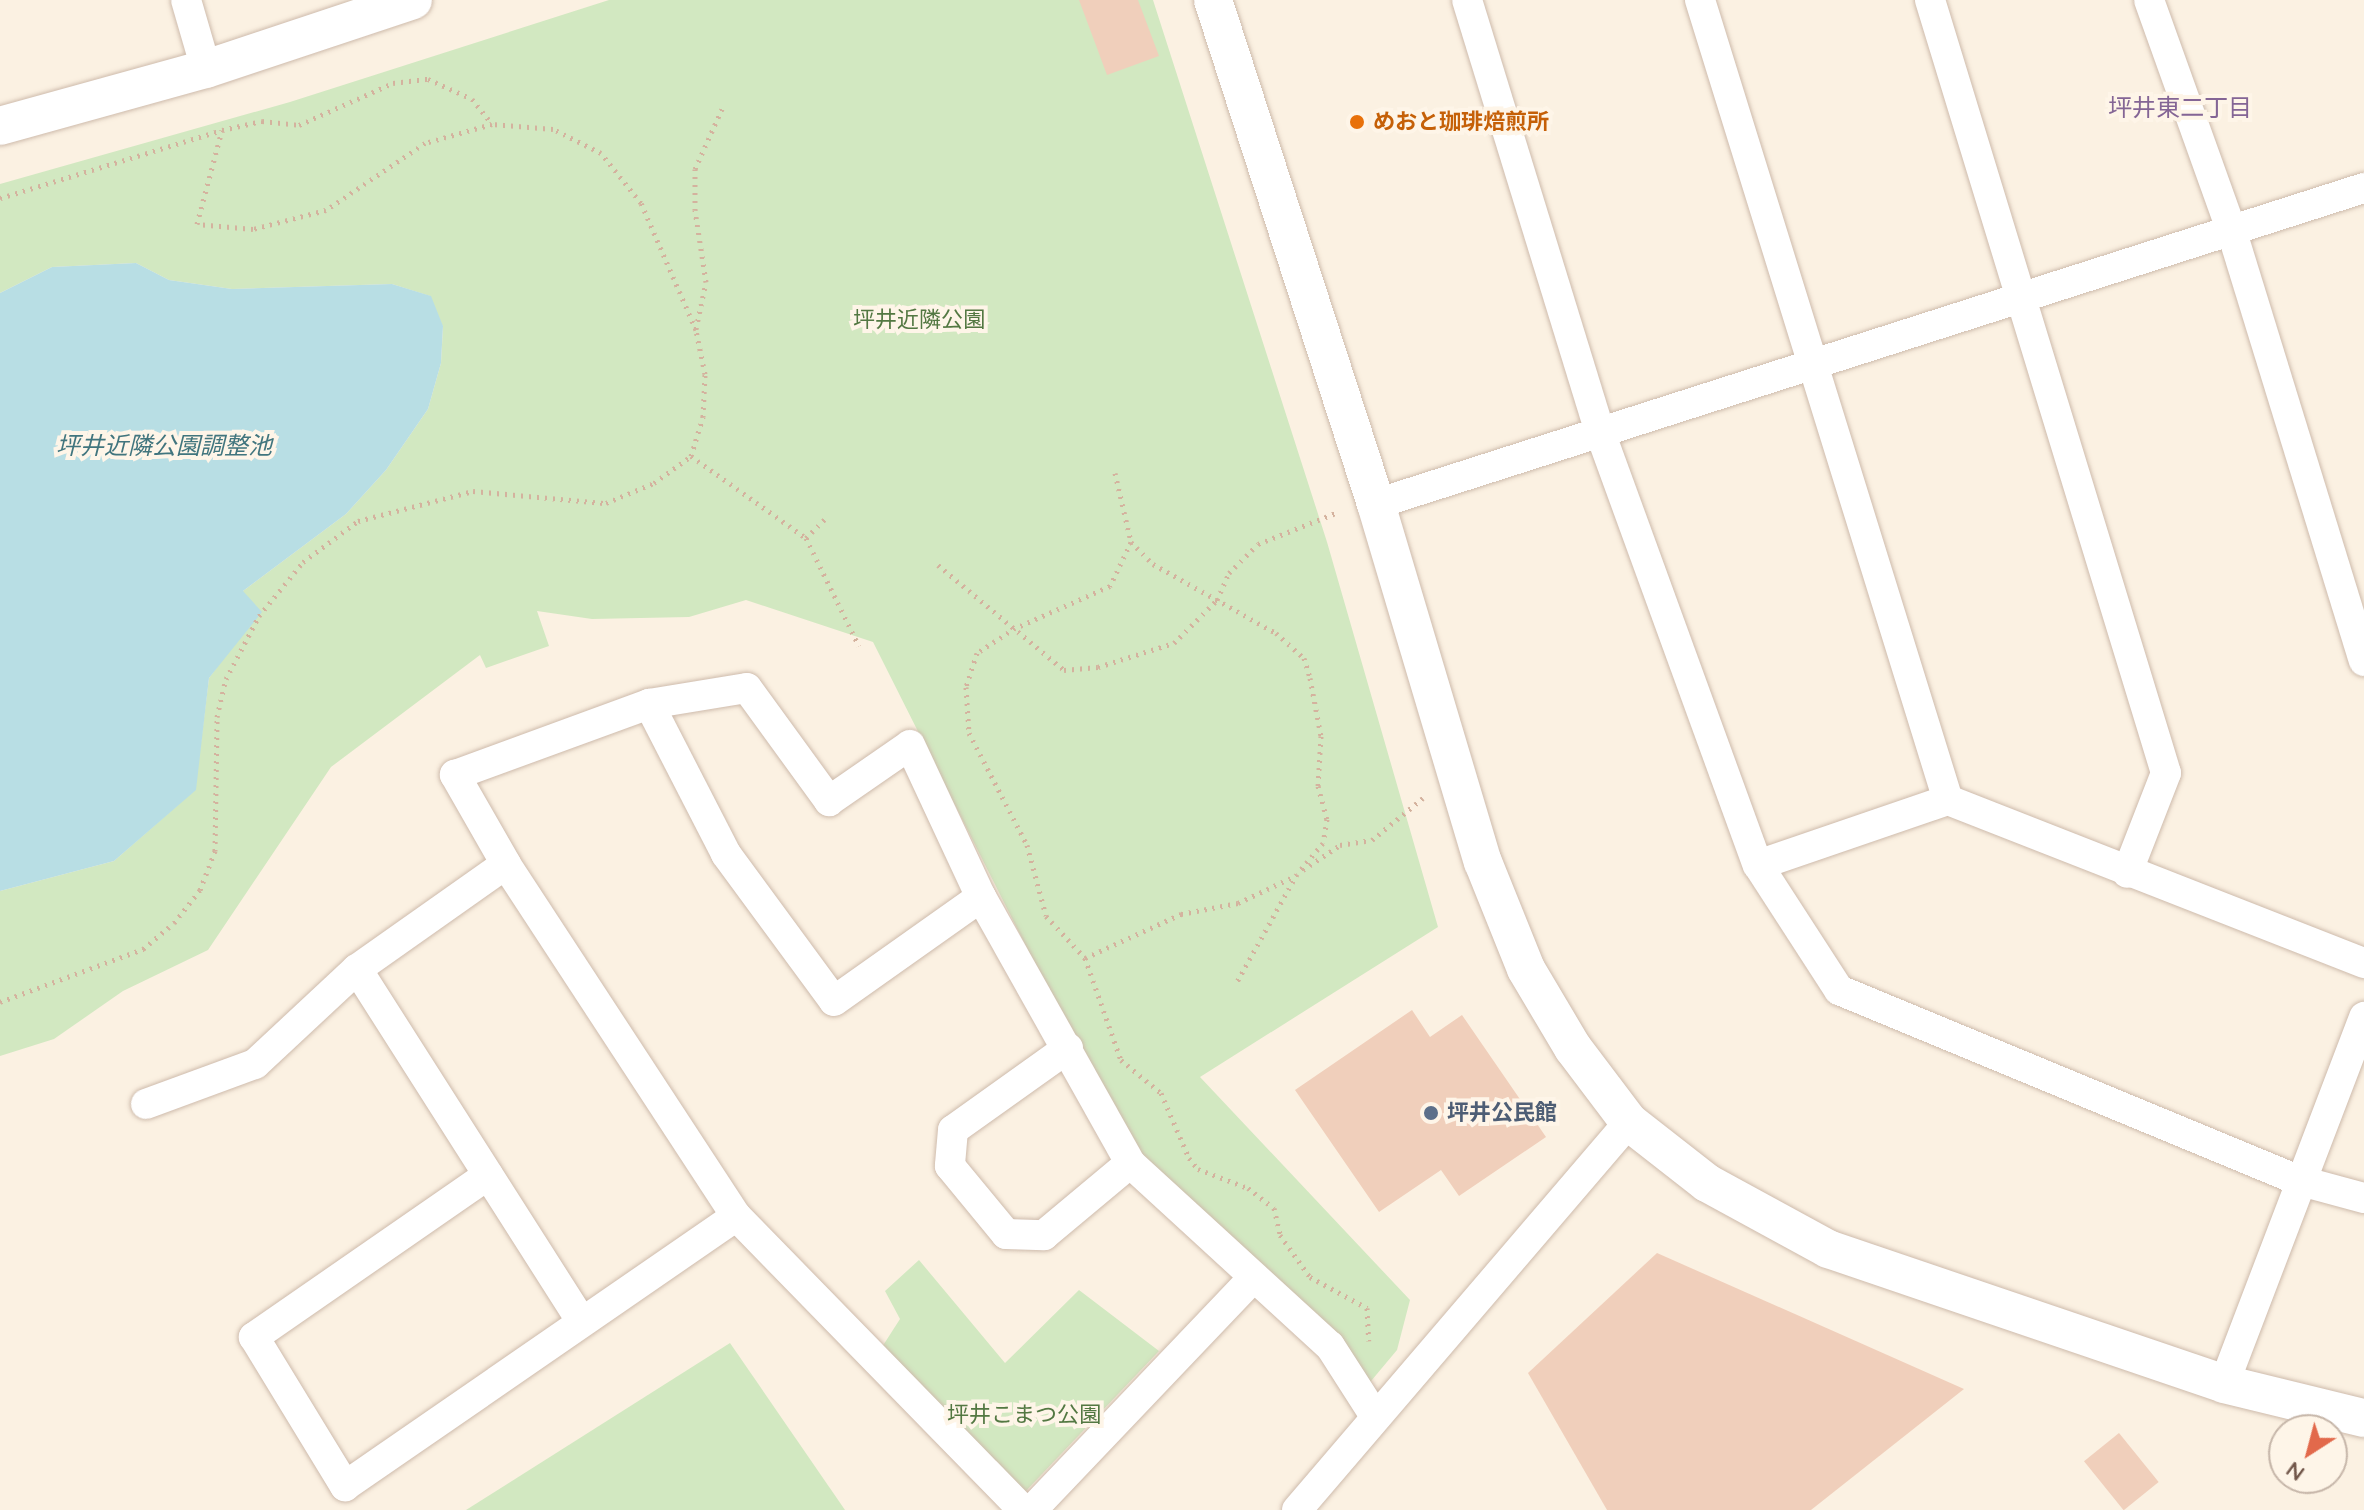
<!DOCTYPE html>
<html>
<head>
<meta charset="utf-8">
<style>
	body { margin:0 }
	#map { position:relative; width:2364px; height:1510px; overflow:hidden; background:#fbf1e2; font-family:Quicksand,"Noto Sans JP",sans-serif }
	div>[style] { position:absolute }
	.green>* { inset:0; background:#d2e8c1 }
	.water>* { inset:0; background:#b8dee4 }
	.building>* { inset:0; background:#f0cfbb; transform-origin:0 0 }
	.path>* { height:5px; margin-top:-2.5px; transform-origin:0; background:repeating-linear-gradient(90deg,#d4b29e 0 2px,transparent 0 8px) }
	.roads { filter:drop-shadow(0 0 2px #cebbac) drop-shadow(0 0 2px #cebbac) }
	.minor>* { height:30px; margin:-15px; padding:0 15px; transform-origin:15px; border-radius:15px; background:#fff }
	.tertiary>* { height:38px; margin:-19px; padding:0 19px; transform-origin:19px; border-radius:19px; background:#fff }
	.dots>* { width:22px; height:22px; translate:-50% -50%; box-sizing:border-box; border:4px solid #fef5e8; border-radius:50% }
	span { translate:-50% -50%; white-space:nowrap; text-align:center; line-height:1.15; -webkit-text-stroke:8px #fef5e8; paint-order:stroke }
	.food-label { font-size:22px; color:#c56008; font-weight:700 }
	.left { translate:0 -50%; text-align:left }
	.park-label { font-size:22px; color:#537842 }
	.service-label { font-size:22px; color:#4e5e75; font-weight:700 }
	.neighbourhood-label { font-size:24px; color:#846595 }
	.water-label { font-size:24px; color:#41757e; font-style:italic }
	.north { position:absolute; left:2268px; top:1414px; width:80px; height:80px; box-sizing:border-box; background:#fef5e8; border:2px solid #c6b6a9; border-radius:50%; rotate:216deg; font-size:22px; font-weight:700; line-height:32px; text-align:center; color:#72574a }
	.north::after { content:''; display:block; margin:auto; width:28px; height:36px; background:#e2694b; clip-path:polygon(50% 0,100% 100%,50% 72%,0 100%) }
</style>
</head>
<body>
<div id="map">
	<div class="green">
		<div style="clip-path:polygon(609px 0,1153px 0,1327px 542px,1438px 927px,1200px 1077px,1410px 1300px,1397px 1350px,1356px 1399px,1341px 1342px,1130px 1153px,873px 642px,746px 600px,689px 617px,592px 619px,537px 611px,549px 646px,486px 668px,480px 655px,331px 767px,208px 950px,123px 991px,54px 1039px,0 1056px,0 891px,114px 861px,195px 790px,209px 678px,229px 651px,243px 591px,346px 514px,386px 470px,428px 409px,441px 363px,443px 327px,430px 296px,392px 284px,232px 289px,169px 280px,136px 263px,52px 267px,0 293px,0 184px,290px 102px)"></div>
		<div style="clip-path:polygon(919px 1260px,1005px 1363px,1079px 1290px,1159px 1351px,1024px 1493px,882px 1347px,900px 1319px,885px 1291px)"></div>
		<div style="clip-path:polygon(730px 1343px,845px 1510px,466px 1510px)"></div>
	</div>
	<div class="water">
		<div style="clip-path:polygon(136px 263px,169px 280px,232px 289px,392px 284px,431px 296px,443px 326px,441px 363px,428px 409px,386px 470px,346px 514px,243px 591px,262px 612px,209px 678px,196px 790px,114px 861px,0 891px,0 293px,52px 267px)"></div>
	</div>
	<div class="building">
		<div style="clip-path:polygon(1079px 0,1138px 0,1159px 56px,1107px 75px)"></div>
		<div style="clip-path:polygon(1412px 1010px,1430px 1037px,1462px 1015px,1546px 1137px,1459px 1196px,1441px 1170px,1379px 1212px,1295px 1090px)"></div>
		<div style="clip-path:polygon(1657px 1253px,1964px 1389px,1811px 1510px,1607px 1510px,1528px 1373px)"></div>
		<div style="left:2119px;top:1433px;width:63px;height:45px;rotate:51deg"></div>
	</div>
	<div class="path">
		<div style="left:0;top:198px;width:232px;rotate:-17deg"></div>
		<div style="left:222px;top:130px;width:41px;rotate:-12.7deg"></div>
		<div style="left:262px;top:121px;width:37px;rotate:6deg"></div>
		<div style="left:299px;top:125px;width:103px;rotate:-24.1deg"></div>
		<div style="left:393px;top:83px;width:35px;rotate:-7deg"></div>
		<div style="left:428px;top:79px;width:48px;rotate:24.4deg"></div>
		<div style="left:472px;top:99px;width:32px;rotate:51deg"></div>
		<div style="left:696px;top:329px;width:48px;rotate:-78deg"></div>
		<div style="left:706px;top:282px;width:73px;rotate:-98.7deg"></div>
		<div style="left:695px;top:210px;width:41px;rotate:-90deg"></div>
		<div style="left:695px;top:169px;width:66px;rotate:-65.8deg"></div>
		<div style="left:691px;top:456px;width:141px;rotate:35.5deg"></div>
		<div style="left:806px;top:538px;width:120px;rotate:63.9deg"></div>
		<div style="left:1115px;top:473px;width:71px;rotate:76.9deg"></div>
		<div style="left:1131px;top:542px;width:31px;rotate:45deg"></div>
		<div style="left:1153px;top:564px;width:141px;rotate:29.3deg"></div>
		<div style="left:1276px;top:633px;width:38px;rotate:42deg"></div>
		<div style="left:1304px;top:658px;width:21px;rotate:73deg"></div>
		<div style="left:1310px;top:678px;width:59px;rotate:79.3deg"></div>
		<div style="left:1321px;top:736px;width:50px;rotate:93.4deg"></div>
		<div style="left:1318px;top:786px;width:34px;rotate:75deg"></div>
		<div style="left:1327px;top:819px;width:24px;rotate:99deg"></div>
		<div style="left:1323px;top:843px;width:40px;rotate:130deg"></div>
		<div style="left:1297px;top:874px;width:124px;rotate:119.1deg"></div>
		<div style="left:806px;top:538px;width:31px;rotate:-45deg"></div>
		<div style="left:1131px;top:542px;width:49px;rotate:115.5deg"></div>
		<div style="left:1110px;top:586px;width:104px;rotate:156.1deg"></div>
		<div style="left:1015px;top:628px;width:45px;rotate:146.7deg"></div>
		<div style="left:977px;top:653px;width:36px;rotate:108deg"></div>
		<div style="left:966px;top:687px;width:46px;rotate:86.3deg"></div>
		<div style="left:969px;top:733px;width:126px;rotate:62.6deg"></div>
		<div style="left:1027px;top:845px;width:73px;rotate:75deg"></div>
		<div style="left:1046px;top:916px;width:57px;rotate:47.1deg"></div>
		<div style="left:1085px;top:958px;width:108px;rotate:70.6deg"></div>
		<div style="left:1121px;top:1060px;width:52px;rotate:39.5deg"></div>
		<div style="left:1161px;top:1093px;width:71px;rotate:66.7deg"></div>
		<div style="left:1189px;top:1158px;width:14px;rotate:51deg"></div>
		<div style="left:1198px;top:1169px;width:53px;rotate:20.8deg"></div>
		<div style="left:1248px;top:1188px;width:33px;rotate:38deg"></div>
		<div style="left:1274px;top:1208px;width:28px;rotate:77deg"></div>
		<div style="left:1280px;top:1235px;width:52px;rotate:54.5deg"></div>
		<div style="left:1310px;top:1277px;width:65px;rotate:28.5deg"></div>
		<div style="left:1367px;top:1308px;width:33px;rotate:87deg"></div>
		<div style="left:938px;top:565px;width:164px;rotate:39.8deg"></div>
		<div style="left:1064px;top:670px;width:34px;rotate:-5deg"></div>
		<div style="left:1098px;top:667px;width:80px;rotate:-17.5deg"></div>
		<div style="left:1174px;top:643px;width:61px;rotate:-45deg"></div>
		<div style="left:1217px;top:600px;width:30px;rotate:-66deg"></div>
		<div style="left:1229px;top:573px;width:41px;rotate:-45deg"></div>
		<div style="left:1258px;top:544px;width:86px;rotate:-21.8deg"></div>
		<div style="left:1303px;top:870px;width:45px;rotate:-34deg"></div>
		<div style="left:1340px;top:845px;width:32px;rotate:-9deg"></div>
		<div style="left:1372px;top:840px;width:66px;rotate:-39.5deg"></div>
		<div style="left:1085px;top:958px;width:106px;rotate:-24.6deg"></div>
		<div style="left:1181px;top:914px;width:58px;rotate:-10.9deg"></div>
		<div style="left:1238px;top:903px;width:63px;rotate:-25.3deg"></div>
		<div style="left:0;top:1002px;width:153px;rotate:-20.3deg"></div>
		<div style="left:143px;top:949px;width:40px;rotate:-40deg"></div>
		<div style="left:174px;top:923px;width:42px;rotate:-51.8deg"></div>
		<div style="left:200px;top:890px;width:42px;rotate:-69deg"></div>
		<div style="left:215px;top:851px;width:134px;rotate:-89.1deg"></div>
		<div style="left:217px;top:717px;width:39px;rotate:-77deg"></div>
		<div style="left:226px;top:679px;width:71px;rotate:-62.4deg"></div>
		<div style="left:259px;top:616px;width:70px;rotate:-50.8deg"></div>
		<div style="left:303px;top:562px;width:69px;rotate:-36.7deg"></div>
		<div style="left:358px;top:521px;width:119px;rotate:-14.6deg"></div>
		<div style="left:473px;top:491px;width:134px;rotate:5.2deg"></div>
		<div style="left:606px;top:503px;width:52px;rotate:-22.6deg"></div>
		<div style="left:654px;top:483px;width:46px;rotate:-36.1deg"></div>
		<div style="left:691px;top:456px;width:41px;rotate:-72.9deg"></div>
		<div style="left:703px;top:417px;width:43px;rotate:-87.3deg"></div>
		<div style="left:705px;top:374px;width:45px;rotate:-101.6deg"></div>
		<div style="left:696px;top:330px;width:138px;rotate:-113.4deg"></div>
		<div style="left:641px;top:203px;width:64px;rotate:-128.7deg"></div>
		<div style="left:601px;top:153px;width:54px;rotate:-153.4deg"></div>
		<div style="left:553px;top:129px;width:61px;rotate:-175.3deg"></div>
		<div style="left:492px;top:124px;width:70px;rotate:164.2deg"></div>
		<div style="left:425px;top:143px;width:120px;rotate:145.9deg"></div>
		<div style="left:326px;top:210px;width:75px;rotate:165.4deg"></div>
		<div style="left:253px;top:229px;width:56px;rotate:-174.9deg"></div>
		<div style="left:197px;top:224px;width:97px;rotate:-75.1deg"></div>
	</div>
	<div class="roads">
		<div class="minor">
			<div style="left:186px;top:0;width:72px;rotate:73.8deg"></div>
			<div style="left:1467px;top:0;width:452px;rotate:72.9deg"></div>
			<div style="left:1600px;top:432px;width:461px;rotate:70deg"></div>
			<div style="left:1758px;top:865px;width:149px;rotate:57.1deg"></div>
			<div style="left:1839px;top:990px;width:500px;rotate:22.5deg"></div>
			<div style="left:2301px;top:1181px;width:65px;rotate:15.1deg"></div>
			<div style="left:1700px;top:0;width:838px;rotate:72.78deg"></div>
			<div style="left:1930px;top:0;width:808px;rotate:73.02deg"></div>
			<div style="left:2166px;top:773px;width:107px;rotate:111.3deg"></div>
			<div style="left:2149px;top:0;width:243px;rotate:70.3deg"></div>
			<div style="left:2231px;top:229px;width:452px;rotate:72.9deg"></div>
			<div style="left:1376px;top:504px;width:1037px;rotate:-17.74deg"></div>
			<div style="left:649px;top:704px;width:169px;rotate:62.8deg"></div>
			<div style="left:726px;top:854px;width:182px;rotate:53.7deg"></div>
			<div style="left:834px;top:1001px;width:180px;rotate:-35.3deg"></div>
			<div style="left:1758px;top:865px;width:201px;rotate:-18.9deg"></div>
			<div style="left:1948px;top:800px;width:447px;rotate:21.4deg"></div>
			<div style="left:357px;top:969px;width:415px;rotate:57.5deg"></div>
			<div style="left:1068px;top:1048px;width:141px;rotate:144.5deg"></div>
			<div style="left:953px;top:1130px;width:36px;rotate:95deg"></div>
			<div style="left:950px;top:1166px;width:88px;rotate:50.5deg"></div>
			<div style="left:1006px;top:1234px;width:38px;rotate:2deg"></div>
			<div style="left:1044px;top:1235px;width:112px;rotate:-39.9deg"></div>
			<div style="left:146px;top:1104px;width:116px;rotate:-20.2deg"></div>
			<div style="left:255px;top:1064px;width:139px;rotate:-43deg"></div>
			<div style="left:357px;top:969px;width:182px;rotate:-35.2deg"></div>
			<div style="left:488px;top:1175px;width:285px;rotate:145.3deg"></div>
			<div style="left:254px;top:1337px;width:175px;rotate:58.6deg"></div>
			<div style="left:345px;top:1486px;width:475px;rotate:-34.6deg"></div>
			<div style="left:2224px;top:1384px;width:393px;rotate:-69.1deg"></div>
			<div style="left:1023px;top:1510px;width:411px;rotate:-134.3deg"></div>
			<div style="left:736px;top:1216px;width:420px;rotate:-123.2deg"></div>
			<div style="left:506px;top:864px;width:103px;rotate:-119.8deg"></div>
			<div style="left:455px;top:775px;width:207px;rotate:-20.1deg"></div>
			<div style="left:649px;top:704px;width:99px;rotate:-9.3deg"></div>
			<div style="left:747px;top:688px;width:140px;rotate:54deg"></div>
			<div style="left:829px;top:801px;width:98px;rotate:-34.7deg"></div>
			<div style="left:910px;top:745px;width:168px;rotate:65deg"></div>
			<div style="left:981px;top:897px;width:305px;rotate:60.7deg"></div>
			<div style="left:1130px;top:1163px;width:271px;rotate:42.5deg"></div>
			<div style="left:1330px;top:1346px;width:83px;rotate:57.3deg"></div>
			<div style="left:1032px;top:1510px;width:319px;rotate:-46.4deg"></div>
			<div style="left:1297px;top:1510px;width:511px;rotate:-49.45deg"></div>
		</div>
		<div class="tertiary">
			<div style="left:1213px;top:0;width:530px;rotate:72.08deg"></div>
			<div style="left:1376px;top:504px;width:374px;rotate:73.4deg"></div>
			<div style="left:1483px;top:862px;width:115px;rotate:68.1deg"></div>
			<div style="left:1526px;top:969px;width:92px;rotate:59.3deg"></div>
			<div style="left:1573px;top:1048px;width:93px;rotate:52.9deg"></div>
			<div style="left:1629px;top:1122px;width:99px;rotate:38deg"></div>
			<div style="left:1707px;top:1183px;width:138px;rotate:28.6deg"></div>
			<div style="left:1828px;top:1249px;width:418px;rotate:18.8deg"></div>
			<div style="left:2224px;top:1384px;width:144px;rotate:13.7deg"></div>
			<div style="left:0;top:126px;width:214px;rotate:-15.5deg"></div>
			<div style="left:206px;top:69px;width:218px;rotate:-18.4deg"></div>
		</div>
	</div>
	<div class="dots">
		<div style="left:1357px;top:122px;background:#e8710a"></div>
		<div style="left:1431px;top:1113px;background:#5c6f8a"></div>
	</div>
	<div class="food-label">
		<span class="left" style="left:1373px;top:122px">めおと珈琲焙煎所</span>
	</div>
	<div class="park-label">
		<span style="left:919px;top:320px">坪井近隣公園</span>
		<span style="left:1024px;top:1415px">坪井こまつ公園</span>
	</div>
	<div class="service-label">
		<span class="left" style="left:1447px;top:1113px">坪井公民館</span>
	</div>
	<div class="neighbourhood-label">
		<span style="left:2180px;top:108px">坪井東二丁目</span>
	</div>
	<div class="water-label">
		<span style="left:164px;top:446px">坪井近隣公園調整池</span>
	</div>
	<div class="north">N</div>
</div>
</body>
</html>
